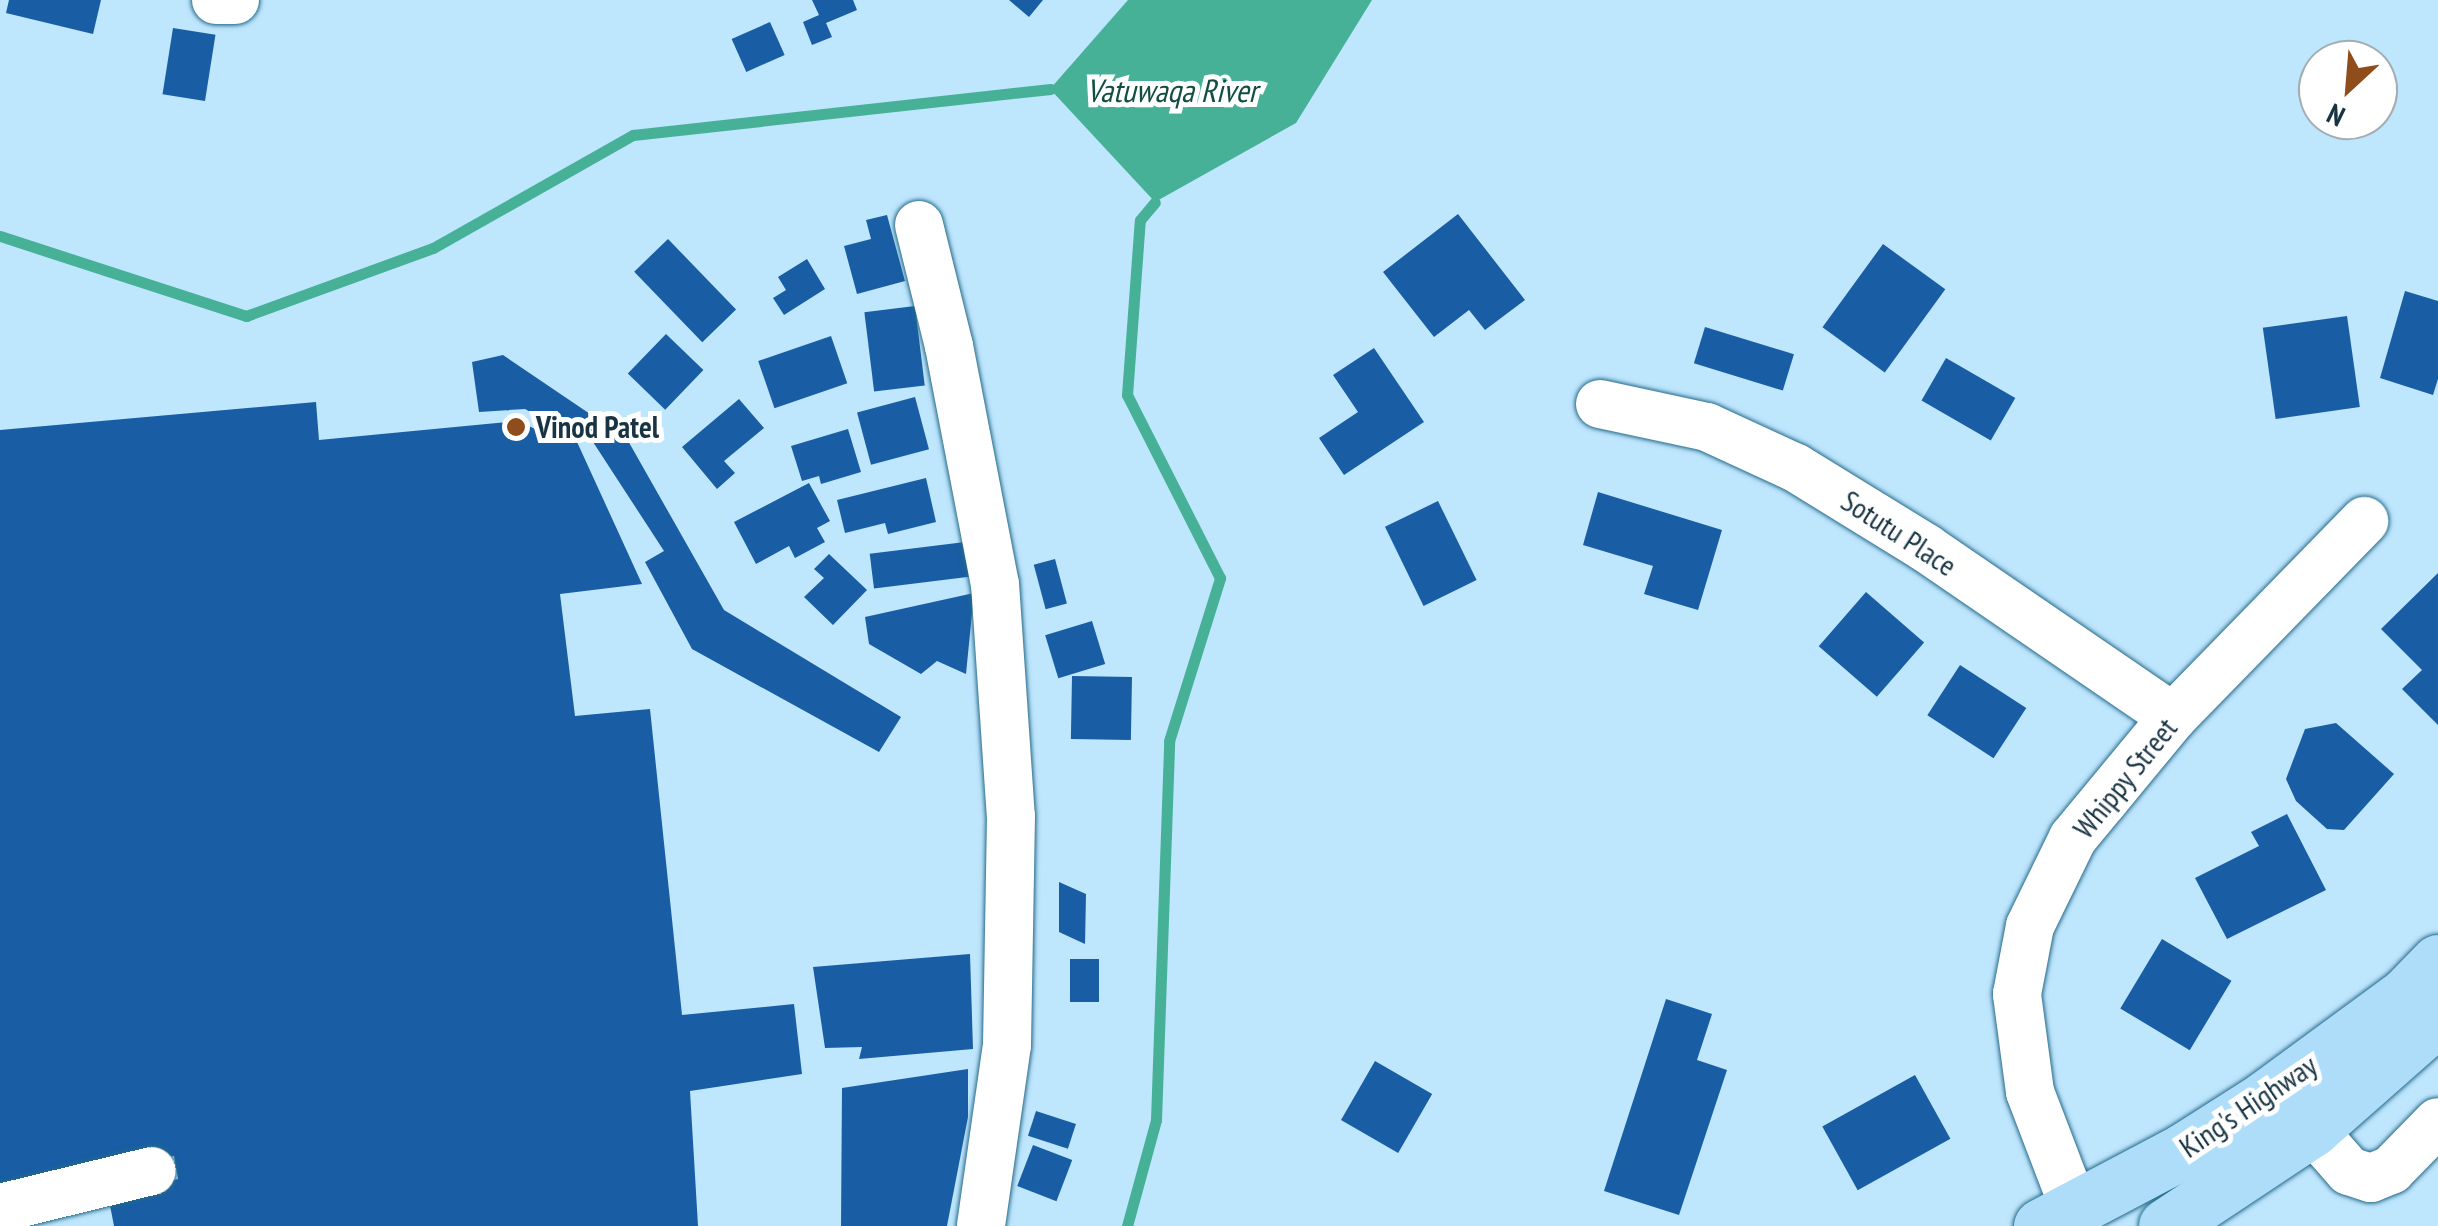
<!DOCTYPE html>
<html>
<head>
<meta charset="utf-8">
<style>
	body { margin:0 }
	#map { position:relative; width:2438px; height:1226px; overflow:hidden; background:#bee6fd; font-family:"PT Sans Narrow",sans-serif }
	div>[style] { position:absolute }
	.water>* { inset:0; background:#46b196 }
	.stream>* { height:11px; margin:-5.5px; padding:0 5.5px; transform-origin:5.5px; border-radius:5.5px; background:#46b196 }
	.building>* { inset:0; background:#195da4; transform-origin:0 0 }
	.roads { filter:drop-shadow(0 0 2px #256a8b) drop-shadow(0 0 2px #256a8b) }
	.minor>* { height:48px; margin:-24px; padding:0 24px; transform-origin:24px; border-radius:24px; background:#fff }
	.highway>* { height:55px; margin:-27.5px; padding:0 27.5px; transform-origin:27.5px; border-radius:27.5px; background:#adddf9 }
	.dots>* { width:28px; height:28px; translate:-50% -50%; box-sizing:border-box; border:5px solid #fff; border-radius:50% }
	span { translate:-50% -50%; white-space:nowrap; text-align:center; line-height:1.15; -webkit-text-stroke:10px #fff; paint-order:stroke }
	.poi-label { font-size:30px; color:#183443; font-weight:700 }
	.left { translate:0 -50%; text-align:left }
	.street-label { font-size:30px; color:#183443 }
	.water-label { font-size:32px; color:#124f41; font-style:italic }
	.north { position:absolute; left:2298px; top:40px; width:100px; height:100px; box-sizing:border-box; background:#fff; border:2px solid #a3aeb4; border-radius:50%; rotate:206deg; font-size:28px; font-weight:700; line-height:40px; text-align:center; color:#183443 }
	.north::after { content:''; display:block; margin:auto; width:35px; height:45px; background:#8e4d1a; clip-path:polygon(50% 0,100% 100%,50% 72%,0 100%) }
</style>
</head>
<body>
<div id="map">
	<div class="water">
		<div style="clip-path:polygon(1128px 0,1372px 0,1296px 123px,1155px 202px,1050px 89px)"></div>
	</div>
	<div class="stream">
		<div style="left:0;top:236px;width:259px;rotate:18deg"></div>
		<div style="left:246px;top:316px;width:199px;rotate:-20deg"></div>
		<div style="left:433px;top:248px;width:230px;rotate:-29.5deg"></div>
		<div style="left:633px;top:135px;width:420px;rotate:-6.3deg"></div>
		<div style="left:1127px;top:1226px;width:110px;rotate:-74.7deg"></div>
		<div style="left:1156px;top:1120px;width:379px;rotate:-88deg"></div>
		<div style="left:1169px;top:741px;width:171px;rotate:-72.6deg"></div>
		<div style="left:1220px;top:578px;width:205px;rotate:-116.9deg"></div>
		<div style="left:1127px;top:395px;width:175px;rotate:-85.8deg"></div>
		<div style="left:1140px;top:220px;width:23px;rotate:-50deg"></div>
	</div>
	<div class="building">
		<div style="clip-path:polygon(9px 0,101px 0,93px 34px,6px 13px)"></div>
		<div style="clip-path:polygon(812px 0,853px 0,857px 10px,826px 23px,832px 37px,812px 45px,803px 22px,819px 15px)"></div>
		<div style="clip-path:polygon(1009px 0,1043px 0,1029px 17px)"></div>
		<div style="left:770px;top:22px;width:36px;height:42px;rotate:66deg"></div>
		<div style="left:173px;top:28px;width:43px;height:67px;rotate:9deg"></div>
		<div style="clip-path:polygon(1458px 214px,1525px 300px,1485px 330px,1469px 310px,1434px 337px,1383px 272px)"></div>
		<div style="clip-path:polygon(887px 215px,905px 281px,857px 294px,844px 246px,871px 239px,866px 220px)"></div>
		<div style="left:668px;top:239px;width:98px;height:47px;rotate:46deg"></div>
		<div style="left:1883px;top:244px;width:77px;height:103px;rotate:36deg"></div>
		<div style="clip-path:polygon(807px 259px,825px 289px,784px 315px,773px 298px,786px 290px,778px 277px)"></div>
		<div style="clip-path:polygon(2405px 291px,2438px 301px,2438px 379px,2433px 395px,2380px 378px)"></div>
		<div style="left:915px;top:306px;width:80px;height:51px;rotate:83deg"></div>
		<div style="left:2347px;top:316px;width:92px;height:85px;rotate:82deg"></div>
		<div style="left:1705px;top:327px;width:93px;height:38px;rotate:17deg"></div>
		<div style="left:666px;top:334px;width:52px;height:55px;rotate:44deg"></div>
		<div style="left:831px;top:336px;width:50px;height:77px;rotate:71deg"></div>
		<div style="clip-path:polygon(1374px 348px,1424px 422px,1344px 475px,1319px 438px,1358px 412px,1333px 375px)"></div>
		<div style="clip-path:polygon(503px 355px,627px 439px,724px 610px,901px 717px,879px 752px,692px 649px,645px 562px,664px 551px,580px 422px,557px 427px,525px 409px,479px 412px,472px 362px)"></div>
		<div style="left:1946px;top:358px;width:80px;height:49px;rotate:30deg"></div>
		<div style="left:915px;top:397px;width:54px;height:60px;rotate:75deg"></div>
		<div style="clip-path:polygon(739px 399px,764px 428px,724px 461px,735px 473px,717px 489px,682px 447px)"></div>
		<div style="clip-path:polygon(316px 402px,319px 440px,519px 421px,553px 438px,572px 431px,642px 584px,560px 594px,575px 716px,650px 709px,682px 1015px,794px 1004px,802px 1074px,690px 1091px,698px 1226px,114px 1226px,108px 1195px,178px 1179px,174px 1156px,0 1187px,0 430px)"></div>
		<div style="clip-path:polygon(848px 429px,861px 472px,821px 484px,819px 476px,802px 481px,791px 446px)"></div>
		<div style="clip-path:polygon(926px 478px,936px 522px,888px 534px,885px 523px,845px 533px,837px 500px)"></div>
		<div style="clip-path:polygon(809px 483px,830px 521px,817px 528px,825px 542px,795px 558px,789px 546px,756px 564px,734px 522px)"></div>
		<div style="clip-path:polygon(1598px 492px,1722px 530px,1698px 610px,1644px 594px,1653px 566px,1583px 545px)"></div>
		<div style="left:1438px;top:501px;width:88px;height:59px;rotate:64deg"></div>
		<div style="left:965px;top:542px;width:35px;height:96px;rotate:83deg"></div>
		<div style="clip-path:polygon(829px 554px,867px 590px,833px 625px,804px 597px,824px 578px,814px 569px)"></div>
		<div style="left:1055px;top:559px;width:46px;height:22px;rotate:75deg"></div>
		<div style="clip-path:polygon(2438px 573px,2438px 725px,2402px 689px,2422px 670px,2381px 629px)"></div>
		<div style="left:1866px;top:592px;width:77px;height:72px;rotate:41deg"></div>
		<div style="clip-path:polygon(974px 593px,966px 674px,937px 661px,921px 674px,869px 644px,865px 617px)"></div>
		<div style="left:1092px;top:621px;width:45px;height:49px;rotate:73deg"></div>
		<div style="left:1960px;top:665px;width:79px;height:60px;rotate:33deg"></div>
		<div style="left:1072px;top:676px;width:60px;height:63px;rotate:1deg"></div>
		<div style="clip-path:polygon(2336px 723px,2394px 774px,2344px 830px,2327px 829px,2296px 801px,2286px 779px,2305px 729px)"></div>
		<div style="clip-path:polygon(2287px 814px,2326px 890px,2227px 939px,2195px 878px,2259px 846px,2251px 832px)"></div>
		<div style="clip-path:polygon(1059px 882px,1086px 894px,1085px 944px,1059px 932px)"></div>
		<div style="left:2162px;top:939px;width:81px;height:81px;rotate:31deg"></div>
		<div style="clip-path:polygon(970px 954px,973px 1049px,859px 1059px,862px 1047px,825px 1048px,813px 967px)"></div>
		<div style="left:1070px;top:959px;width:29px;height:43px"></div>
		<div style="clip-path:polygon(1666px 999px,1712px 1014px,1697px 1060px,1727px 1070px,1679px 1215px,1604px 1191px)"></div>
		<div style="left:1375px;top:1061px;width:66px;height:68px;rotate:30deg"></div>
		<div style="clip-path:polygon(968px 1069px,968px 1117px,947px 1226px,841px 1226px,842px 1088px)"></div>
		<div style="left:1915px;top:1075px;width:73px;height:106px;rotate:61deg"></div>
		<div style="left:1036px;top:1111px;width:42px;height:26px;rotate:18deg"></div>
		<div style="left:1033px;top:1145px;width:42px;height:44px;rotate:21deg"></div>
	</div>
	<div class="roads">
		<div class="minor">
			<div style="left:216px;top:0;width:19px"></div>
			<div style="left:919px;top:225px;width:125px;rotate:76.1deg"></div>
			<div style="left:949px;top:346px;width:242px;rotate:79.1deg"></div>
			<div style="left:995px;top:584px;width:233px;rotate:86.1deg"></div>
			<div style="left:1011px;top:816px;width:229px;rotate:91deg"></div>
			<div style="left:1007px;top:1045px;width:183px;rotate:98.2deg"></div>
			<div style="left:1600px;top:404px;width:109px;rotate:12.1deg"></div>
			<div style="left:1707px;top:427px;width:98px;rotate:24.7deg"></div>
			<div style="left:1796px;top:468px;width:153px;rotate:31.6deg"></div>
			<div style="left:1926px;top:548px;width:299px;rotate:34.4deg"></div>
			<div style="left:2312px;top:1129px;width:56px;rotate:48.6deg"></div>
			<div style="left:2349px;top:1171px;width:23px;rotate:18deg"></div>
			<div style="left:2371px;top:1178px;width:22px;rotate:-22deg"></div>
			<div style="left:2391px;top:1170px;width:67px;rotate:-45.6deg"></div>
			<div style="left:0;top:1208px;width:156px;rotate:-13.7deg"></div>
			<div style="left:2075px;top:1210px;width:126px;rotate:-110.9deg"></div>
			<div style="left:2030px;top:1092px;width:99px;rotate:-97.6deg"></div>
			<div style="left:2017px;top:994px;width:69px;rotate:-79.2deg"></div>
			<div style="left:2030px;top:926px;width:98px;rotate:-64deg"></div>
			<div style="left:2073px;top:838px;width:157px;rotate:-50.4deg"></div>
			<div style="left:2173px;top:717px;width:274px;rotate:-45.7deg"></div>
		</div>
		<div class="highway">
			<div style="left:2041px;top:1226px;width:161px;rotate:-27.8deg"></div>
			<div style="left:2183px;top:1151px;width:95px;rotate:-32.5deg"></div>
			<div style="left:2263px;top:1100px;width:177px;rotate:-36.3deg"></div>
			<div style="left:2406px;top:995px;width:46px;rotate:-45.9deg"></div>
			<div style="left:2166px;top:1226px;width:175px;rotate:-33.6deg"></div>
			<div style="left:2312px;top:1129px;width:168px;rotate:-41.4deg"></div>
		</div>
	</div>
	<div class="dots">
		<div style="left:516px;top:427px;background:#8e4d1a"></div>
	</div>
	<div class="poi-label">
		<span class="left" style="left:536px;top:427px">Vinod Patel</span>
	</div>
	<div class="street-label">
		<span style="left:1899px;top:533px;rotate:33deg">Sotutu Place</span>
		<span style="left:2125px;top:778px;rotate:-51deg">Whippy Street</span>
		<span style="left:2248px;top:1106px;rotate:-34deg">King's Highway</span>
	</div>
	<div class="water-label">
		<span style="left:1172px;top:90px">Vatuwaqa River</span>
	</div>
	<div class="north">N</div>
</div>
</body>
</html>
